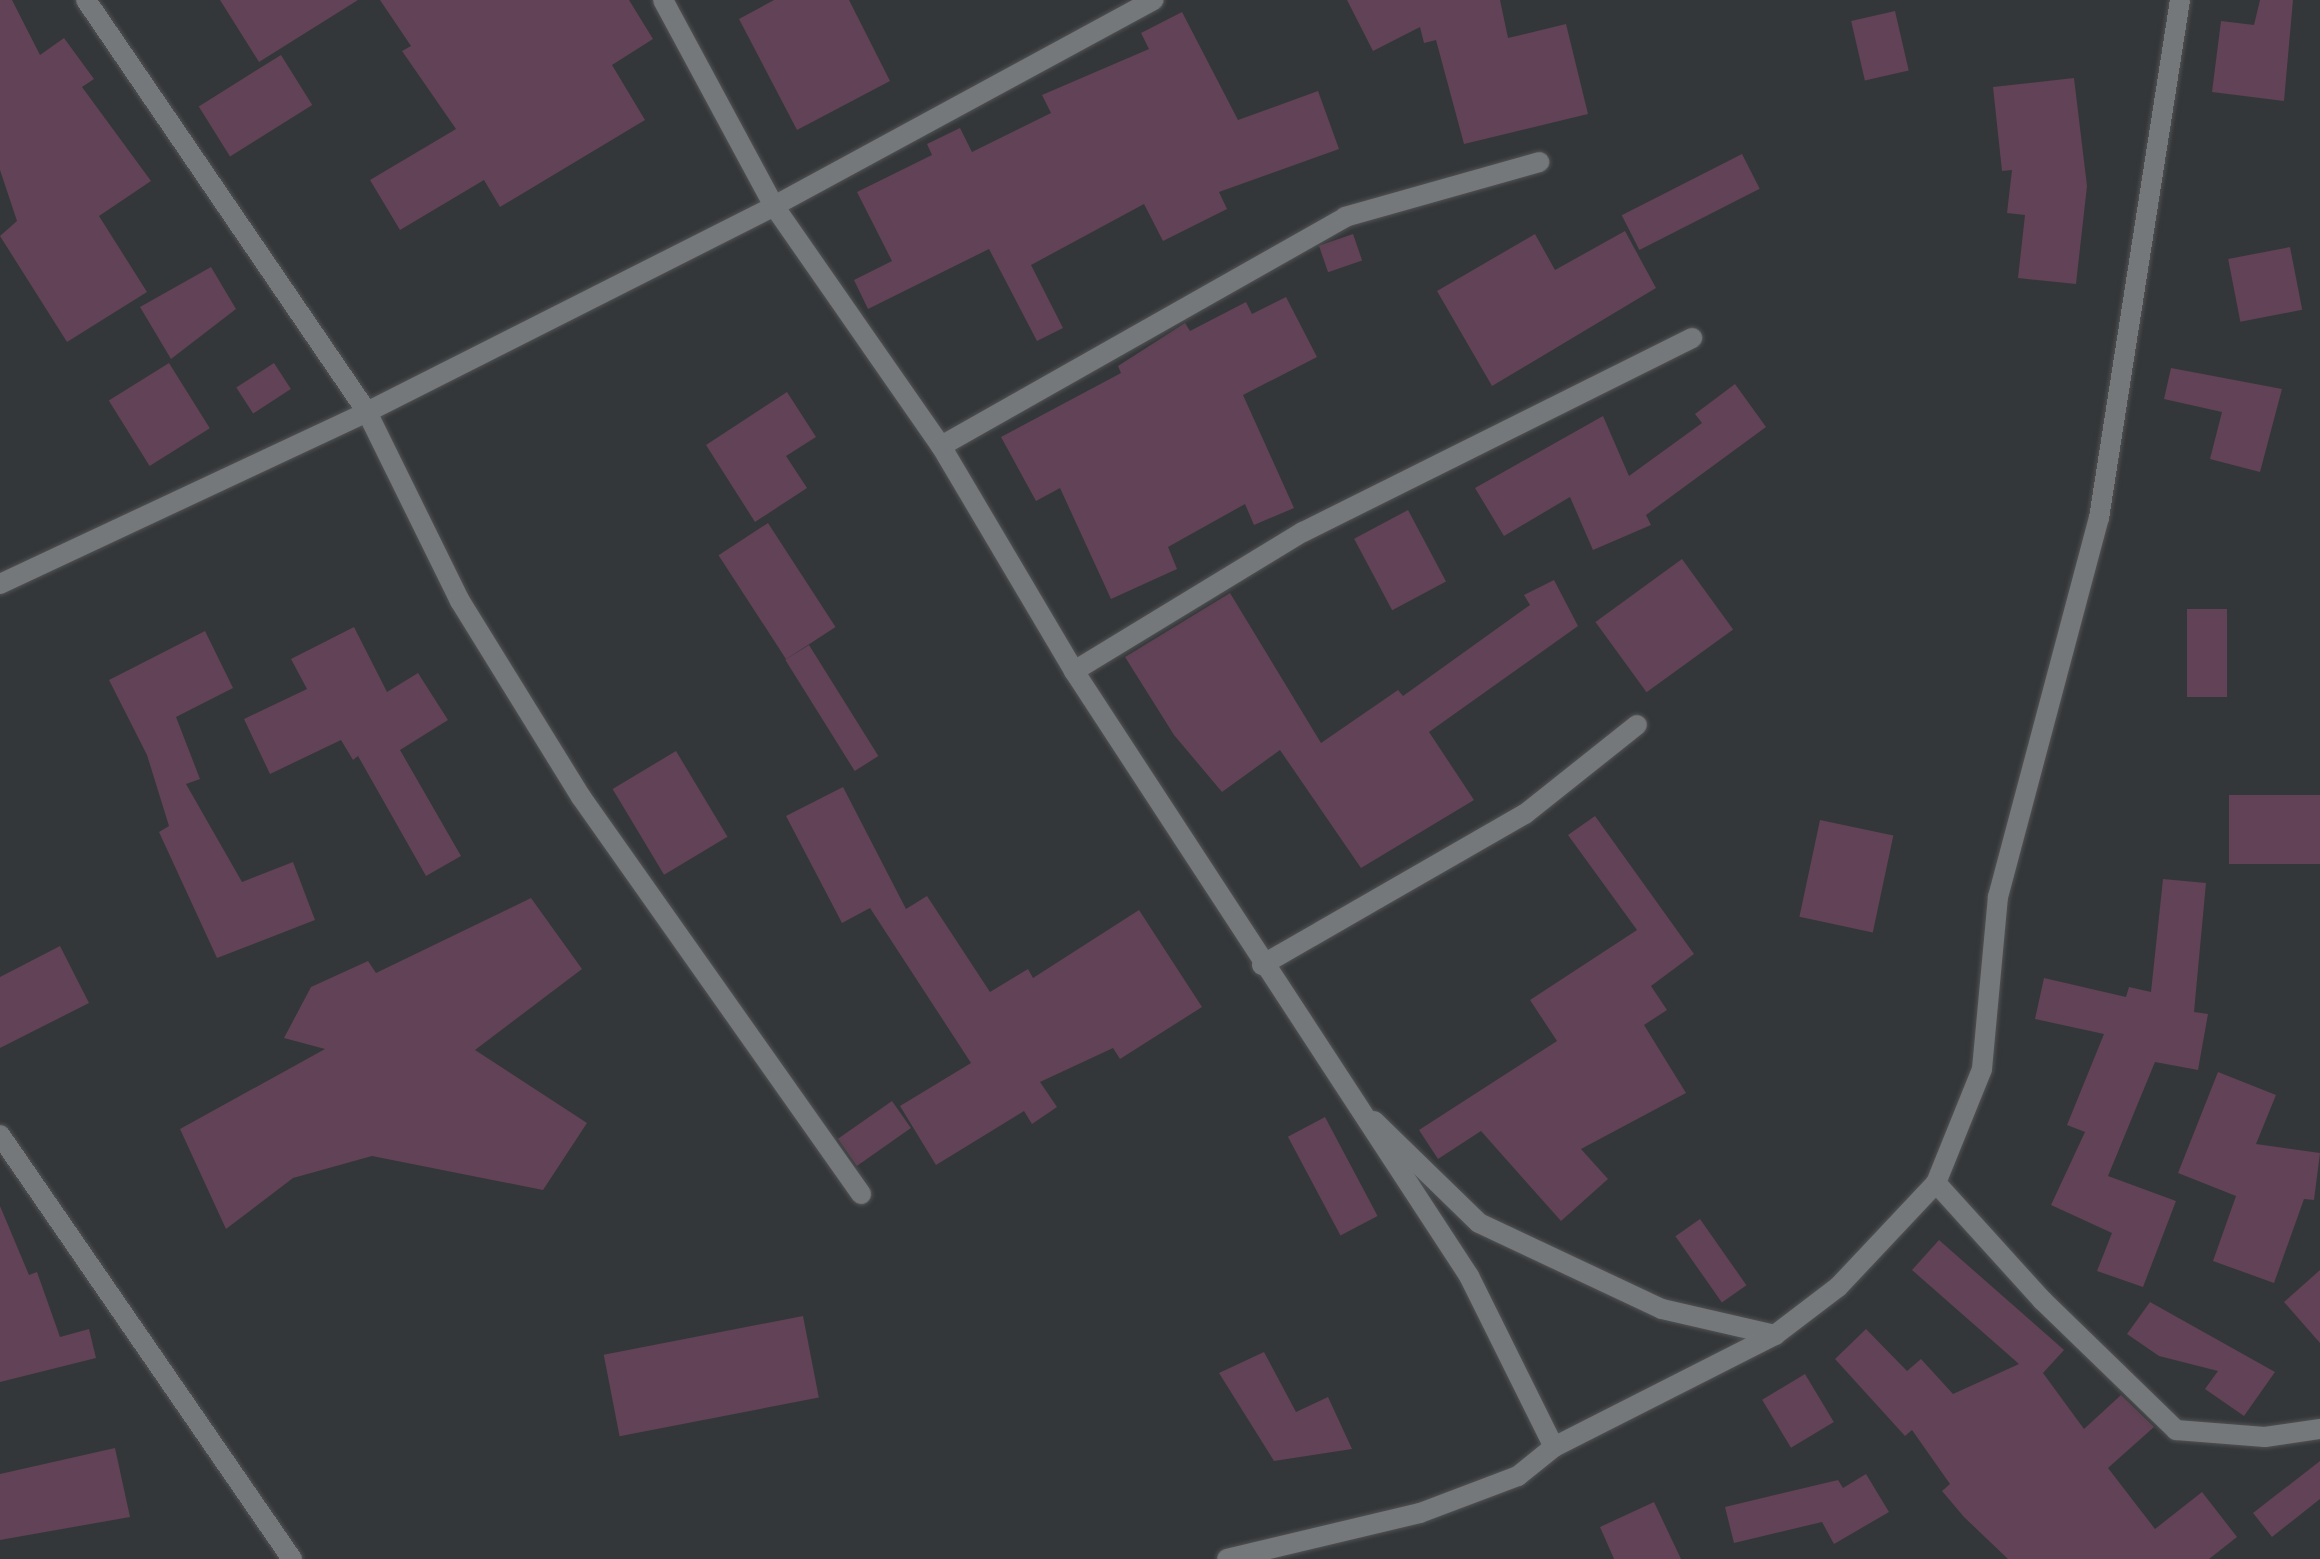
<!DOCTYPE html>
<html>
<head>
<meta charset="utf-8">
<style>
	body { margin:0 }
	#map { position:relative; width:2320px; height:1559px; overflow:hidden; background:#343739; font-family:"Space Grotesk",sans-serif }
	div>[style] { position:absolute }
	.building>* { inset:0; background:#614256; transform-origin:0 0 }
	.roads { filter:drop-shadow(0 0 2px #515254) drop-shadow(0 0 2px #515254) }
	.street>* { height:20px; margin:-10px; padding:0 10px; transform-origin:10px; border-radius:10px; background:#75787a }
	span { translate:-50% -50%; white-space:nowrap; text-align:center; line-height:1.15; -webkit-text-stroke:6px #1d1e1f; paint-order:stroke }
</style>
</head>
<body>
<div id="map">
	<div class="building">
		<div style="clip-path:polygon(0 0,12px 0,40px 55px,64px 38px,94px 79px,82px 87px,151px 181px,99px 216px,147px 292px,67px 342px,0 236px,17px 221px,0 170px)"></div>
		<div style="clip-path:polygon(220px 0,358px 0,259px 62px)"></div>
		<div style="clip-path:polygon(380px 0,629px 0,653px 39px,612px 65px,645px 120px,500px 207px,484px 180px,400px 230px,370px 180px,456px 129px,402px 51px,411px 46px)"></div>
		<div style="clip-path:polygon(774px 0,849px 0,890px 81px,797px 130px,739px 19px)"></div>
		<div style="clip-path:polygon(1347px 0,1500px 0,1508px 38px,1566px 24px,1588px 114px,1464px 144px,1436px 40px,1424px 43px,1420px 27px,1373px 51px)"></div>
		<div style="clip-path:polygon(2260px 0,2293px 0,2284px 101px,2212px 92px,2221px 21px,2254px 25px)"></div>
		<div style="left:1895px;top:11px;width:61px;height:45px;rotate:77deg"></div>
		<div style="clip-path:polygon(1182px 12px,1238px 120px,1318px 91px,1339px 149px,1219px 192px,1227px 209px,1163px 241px,1144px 204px,1031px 265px,1063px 328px,1037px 341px,989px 249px,868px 309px,854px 280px,892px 261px,857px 192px,932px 155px,927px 144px,960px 128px,972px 152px,1051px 113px,1042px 95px,1149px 49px,1141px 33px)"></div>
		<div style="left:281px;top:55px;width:59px;height:97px;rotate:58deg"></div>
		<div style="clip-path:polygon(2074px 78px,2087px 186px,2076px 284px,2018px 278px,2025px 215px,2007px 213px,2012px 170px,2002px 171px,1993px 87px)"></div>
		<div style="left:1742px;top:154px;width:39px;height:135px;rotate:63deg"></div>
		<div style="clip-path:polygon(1625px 231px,1656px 288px,1492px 386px,1437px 291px,1535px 234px,1555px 270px)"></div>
		<div style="left:1353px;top:234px;width:28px;height:36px;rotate:71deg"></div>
		<div style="left:2290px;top:247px;width:64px;height:63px;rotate:79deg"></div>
		<div style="clip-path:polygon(211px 267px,236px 309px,171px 359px,140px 307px)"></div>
		<div style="clip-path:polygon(1286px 297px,1317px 357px,1243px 395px,1294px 508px,1254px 525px,1245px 504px,1168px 547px,1177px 569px,1111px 599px,1060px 488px,1036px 501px,1001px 437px,1121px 373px,1118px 366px,1185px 323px,1190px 331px,1246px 302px,1252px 314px)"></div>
		<div style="left:169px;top:363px;width:77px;height:71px;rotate:58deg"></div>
		<div style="left:274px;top:363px;width:31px;height:45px;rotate:57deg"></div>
		<div style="clip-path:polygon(2171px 368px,2282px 389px,2260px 472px,2210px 459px,2222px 412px,2164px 399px)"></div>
		<div style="clip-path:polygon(1735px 384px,1766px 427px,1646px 515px,1651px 525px,1593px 550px,1570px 497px,1504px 536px,1475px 488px,1603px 416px,1629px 476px,1702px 423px,1695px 414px)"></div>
		<div style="clip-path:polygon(787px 392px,816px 437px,786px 456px,807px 488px,755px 522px,706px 445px)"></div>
		<div style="left:1408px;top:510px;width:81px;height:61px;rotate:62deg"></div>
		<div style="left:768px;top:523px;width:124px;height:59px;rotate:57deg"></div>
		<div style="left:1682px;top:559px;width:87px;height:107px;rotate:54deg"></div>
		<div style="clip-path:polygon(1554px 580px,1578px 626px,1429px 732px,1474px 800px,1361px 868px,1280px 750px,1222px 792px,1174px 735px,1125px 657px,1230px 593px,1321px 743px,1398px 690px,1403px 696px,1530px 605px,1524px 595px)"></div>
		<div style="left:2187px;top:609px;width:40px;height:88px"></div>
		<div style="clip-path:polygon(354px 627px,387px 692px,418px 673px,448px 720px,400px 750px,461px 856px,426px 876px,358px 756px,353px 760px,341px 740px,270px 774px,244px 719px,307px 689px,291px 659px)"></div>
		<div style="clip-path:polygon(205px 631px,233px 688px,176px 717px,200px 779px,186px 784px,242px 882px,293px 862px,315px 920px,217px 958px,159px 832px,169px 826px,147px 755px,109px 680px)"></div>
		<div style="left:809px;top:645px;width:131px;height:28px;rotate:58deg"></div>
		<div style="left:676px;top:751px;width:100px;height:74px;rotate:59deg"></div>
		<div style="clip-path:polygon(843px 787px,906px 909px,927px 896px,990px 992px,1028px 969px,1033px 978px,1139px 910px,1202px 1007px,1120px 1059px,1113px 1048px,1040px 1082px,1057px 1107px,1032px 1124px,1024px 1111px,936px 1165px,900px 1106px,971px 1063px,870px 908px,842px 923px,786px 816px)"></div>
		<div style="left:2320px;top:795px;width:69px;height:91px;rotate:90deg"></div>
		<div style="clip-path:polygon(1595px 816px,1694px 954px,1651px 986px,1667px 1010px,1644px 1025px,1686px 1093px,1581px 1149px,1608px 1179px,1561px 1221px,1481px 1131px,1438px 1159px,1419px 1130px,1557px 1041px,1530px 1000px,1637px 930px,1568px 835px)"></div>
		<div style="left:1820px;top:820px;width:75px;height:99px;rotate:12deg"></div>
		<div style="clip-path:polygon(2163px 879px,2206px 883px,2194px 1012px,2208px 1014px,2198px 1070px,2155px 1062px,2108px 1176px,2176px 1201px,2143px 1287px,2097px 1271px,2112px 1233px,2051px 1205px,2085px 1132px,2067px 1125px,2104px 1034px,2035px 1019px,2044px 978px,2126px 997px,2129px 987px,2151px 992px)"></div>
		<div style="clip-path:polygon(531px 898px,582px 969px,475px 1050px,587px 1123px,543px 1190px,372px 1156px,293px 1178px,226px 1229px,180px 1129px,325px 1049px,284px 1038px,311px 987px,368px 961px,376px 973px)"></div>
		<div style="clip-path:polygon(60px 946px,89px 1003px,0 1048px,0 977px)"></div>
		<div style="clip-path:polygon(2218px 1072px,2276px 1095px,2256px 1144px,2320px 1153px,2314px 1200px,2304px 1199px,2274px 1283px,2213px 1261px,2236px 1196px,2178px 1173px)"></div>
		<div style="left:892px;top:1101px;width:33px;height:66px;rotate:55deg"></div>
		<div style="left:1325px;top:1117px;width:112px;height:42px;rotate:62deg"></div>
		<div style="clip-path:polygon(0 1206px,29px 1275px,37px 1272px,60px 1337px,89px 1329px,96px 1358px,0 1382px)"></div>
		<div style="left:1700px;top:1219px;width:81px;height:30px;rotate:55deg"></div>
		<div style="clip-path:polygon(1939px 1240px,2064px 1350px,2043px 1373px,2084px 1429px,2121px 1395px,2154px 1427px,2108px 1468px,2155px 1529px,2202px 1492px,2237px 1537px,2209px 1559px,2008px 1559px,1964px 1517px,1942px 1491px,1950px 1484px,1912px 1430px,1905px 1436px,1835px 1359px,1866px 1329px,1907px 1371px,1921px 1359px,1953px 1394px,2019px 1364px,1912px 1270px)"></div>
		<div style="clip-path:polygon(2320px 1270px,2320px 1343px,2284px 1302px)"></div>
		<div style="clip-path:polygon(2150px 1302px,2275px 1372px,2244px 1416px,2205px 1389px,2218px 1371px,2159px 1356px,2127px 1334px)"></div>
		<div style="left:803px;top:1316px;width:83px;height:203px;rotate:79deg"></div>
		<div style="clip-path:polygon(1264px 1352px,1296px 1412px,1328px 1397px,1352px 1449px,1274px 1461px,1219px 1373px)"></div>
		<div style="left:1805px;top:1374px;width:56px;height:50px;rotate:59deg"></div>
		<div style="clip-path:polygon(115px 1448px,130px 1517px,0 1540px,0 1474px)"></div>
		<div style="clip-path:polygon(2320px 1461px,2320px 1499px,2272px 1537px,2253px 1513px)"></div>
		<div style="clip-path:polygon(1866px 1474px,1889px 1512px,1834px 1544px,1822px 1522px,1734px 1543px,1725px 1507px,1838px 1480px,1843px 1488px)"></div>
		<div style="clip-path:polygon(1654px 1502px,1681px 1559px,1614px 1559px,1600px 1527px)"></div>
	</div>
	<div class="roads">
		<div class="street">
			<div style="left:86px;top:0;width:499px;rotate:55.7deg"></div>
			<div style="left:367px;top:412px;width:211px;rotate:63.8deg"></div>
			<div style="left:460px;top:601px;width:230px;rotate:58.3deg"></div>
			<div style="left:581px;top:797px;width:486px;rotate:54.8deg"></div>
			<div style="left:663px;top:0;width:234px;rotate:61.7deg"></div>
			<div style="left:774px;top:206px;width:292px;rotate:55.2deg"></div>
			<div style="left:941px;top:446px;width:261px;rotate:59.4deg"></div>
			<div style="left:1074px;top:671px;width:723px;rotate:56.86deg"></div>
			<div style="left:1469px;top:1276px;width:191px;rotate:63.6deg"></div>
			<div style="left:941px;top:446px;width:464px;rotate:-29.5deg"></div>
			<div style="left:1345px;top:217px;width:202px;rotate:-15.8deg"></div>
			<div style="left:0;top:584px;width:405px;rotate:-25.1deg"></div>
			<div style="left:367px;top:412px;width:456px;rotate:-26.8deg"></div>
			<div style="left:774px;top:206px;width:432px;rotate:-28.5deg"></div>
			<div style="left:1074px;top:671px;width:268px;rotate:-31.3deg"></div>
			<div style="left:1303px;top:532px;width:435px;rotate:-26.5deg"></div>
			<div style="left:1262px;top:965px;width:303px;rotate:-29.9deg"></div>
			<div style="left:1525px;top:814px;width:143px;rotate:-38.5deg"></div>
			<div style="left:1374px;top:1121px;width:146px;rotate:44.2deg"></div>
			<div style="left:1479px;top:1223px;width:202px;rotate:25.2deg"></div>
			<div style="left:1662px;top:1309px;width:116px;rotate:13deg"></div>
			<div style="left:0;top:1135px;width:515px;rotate:55.45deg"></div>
			<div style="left:1936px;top:1183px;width:158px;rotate:47.8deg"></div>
			<div style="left:2042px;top:1300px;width:187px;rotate:44.1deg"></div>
			<div style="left:2176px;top:1430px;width:89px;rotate:4.5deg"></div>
			<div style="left:2265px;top:1437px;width:56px;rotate:-8.3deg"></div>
			<div style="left:1227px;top:1559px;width:198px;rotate:-13.4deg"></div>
			<div style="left:1420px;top:1513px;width:105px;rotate:-20.7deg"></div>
			<div style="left:1518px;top:1476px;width:46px;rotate:-38.9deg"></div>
			<div style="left:1554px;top:1447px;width:248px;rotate:-26.9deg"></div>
			<div style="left:1775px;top:1335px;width:79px;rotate:-37.3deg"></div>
			<div style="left:1838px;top:1287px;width:143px;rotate:-46.7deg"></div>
			<div style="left:1936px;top:1183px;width:123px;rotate:-68deg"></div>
			<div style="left:1982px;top:1069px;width:173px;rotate:-84.7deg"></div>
			<div style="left:1998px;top:897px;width:392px;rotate:-75.1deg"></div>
			<div style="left:2099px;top:518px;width:524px;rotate:-81.11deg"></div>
		</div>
	</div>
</div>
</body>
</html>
